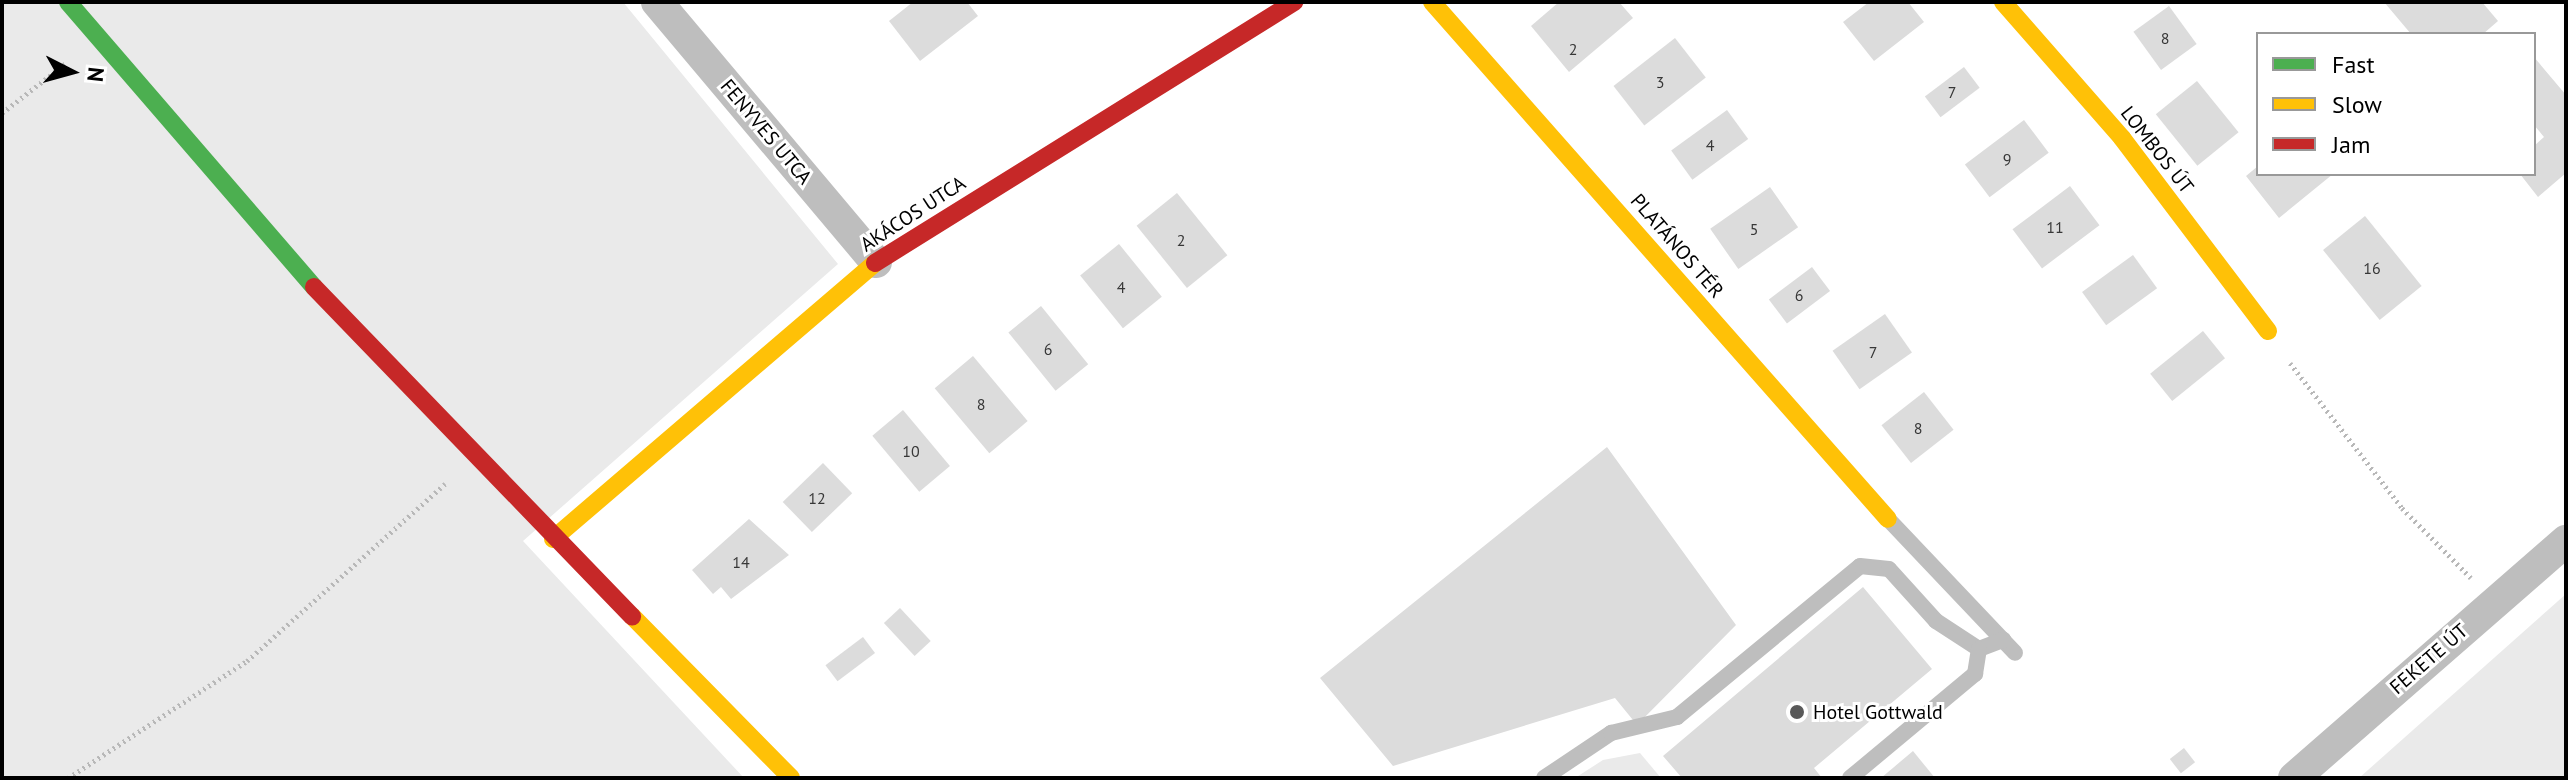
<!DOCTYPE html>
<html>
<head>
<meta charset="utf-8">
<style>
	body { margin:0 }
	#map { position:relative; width:2568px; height:780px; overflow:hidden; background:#fff; font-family:"PT Sans",sans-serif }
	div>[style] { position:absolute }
	.green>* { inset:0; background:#eaeaea }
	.building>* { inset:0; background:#dcdcdc; transform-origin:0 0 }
	.path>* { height:5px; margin-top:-2.5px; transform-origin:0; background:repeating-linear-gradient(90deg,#b8b8b8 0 2px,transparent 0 6px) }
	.lane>* { height:16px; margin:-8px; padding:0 8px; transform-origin:8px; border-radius:8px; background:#bebebe }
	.street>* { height:32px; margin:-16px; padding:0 16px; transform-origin:16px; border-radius:16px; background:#bebebe }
	.fast>* { height:18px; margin:-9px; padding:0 9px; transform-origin:9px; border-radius:9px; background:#4caf50 }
	.slow>* { height:18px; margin:-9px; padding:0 9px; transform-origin:9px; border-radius:9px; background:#ffc107 }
	.jam>* { height:18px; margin:-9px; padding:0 9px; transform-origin:9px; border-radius:9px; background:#c62828 }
	.dots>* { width:22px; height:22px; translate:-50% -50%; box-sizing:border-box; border:4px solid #fff; border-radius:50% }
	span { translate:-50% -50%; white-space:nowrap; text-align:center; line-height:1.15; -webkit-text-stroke:6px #fff; paint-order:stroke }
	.number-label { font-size:16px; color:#373737 }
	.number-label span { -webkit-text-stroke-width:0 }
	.street-label { font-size:20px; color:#000 }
	.poi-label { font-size:20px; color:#000 }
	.left { translate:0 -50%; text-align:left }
	.frame { position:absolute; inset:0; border:4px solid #000; pointer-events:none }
	.legend { position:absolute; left:2256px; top:32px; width:280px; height:144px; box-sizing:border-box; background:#fff; border:2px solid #999; margin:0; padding:10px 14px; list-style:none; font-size:24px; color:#000 }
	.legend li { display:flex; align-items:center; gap:16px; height:40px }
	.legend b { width:40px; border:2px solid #999 }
	.north { position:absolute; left:32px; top:32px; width:80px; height:80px; -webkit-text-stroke:6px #fff; paint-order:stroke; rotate:96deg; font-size:22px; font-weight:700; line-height:32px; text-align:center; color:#000 }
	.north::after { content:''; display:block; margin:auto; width:28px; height:36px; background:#000; clip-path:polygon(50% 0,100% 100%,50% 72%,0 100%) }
</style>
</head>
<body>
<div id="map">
	<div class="green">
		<div style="clip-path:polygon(2px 2px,623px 2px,838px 264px,523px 541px,744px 778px,2px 778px)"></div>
		<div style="clip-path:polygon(2566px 594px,2566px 778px,2359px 778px)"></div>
		<div style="clip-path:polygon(1640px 753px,1661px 778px,1575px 778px,1603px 760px)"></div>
	</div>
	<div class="building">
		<div style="clip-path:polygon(913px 2px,967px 2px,978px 16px,920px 61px,889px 21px)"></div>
		<div style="clip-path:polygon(1559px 2px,1619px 2px,1633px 18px,1569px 72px,1531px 26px)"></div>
		<div style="clip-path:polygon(1869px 2px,1908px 2px,1924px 22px,1874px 61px,1843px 22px)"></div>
		<div style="clip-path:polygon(2384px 2px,2482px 2px,2498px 21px,2483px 34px,2411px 34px)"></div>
		<div style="left:2169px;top:6px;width:47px;height:44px;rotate:54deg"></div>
		<div style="left:1675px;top:38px;width:50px;height:78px;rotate:52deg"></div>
		<div style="clip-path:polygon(2534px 57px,2566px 95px,2566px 173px,2538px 197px,2520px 174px,2534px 174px,2534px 146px,2544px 137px,2534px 125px)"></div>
		<div style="left:1964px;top:67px;width:26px;height:49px;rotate:53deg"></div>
		<div style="left:2197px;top:81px;width:66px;height:53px;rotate:51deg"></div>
		<div style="left:1727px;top:110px;width:36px;height:69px;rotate:54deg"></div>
		<div style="left:2024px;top:120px;width:41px;height:74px;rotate:53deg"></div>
		<div style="clip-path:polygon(2258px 166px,2258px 174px,2333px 174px,2279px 218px,2246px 176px)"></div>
		<div style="left:2070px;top:186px;width:49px;height:72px;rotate:53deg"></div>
		<div style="left:1770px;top:187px;width:49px;height:73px;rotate:55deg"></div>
		<div style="left:1177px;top:193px;width:80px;height:52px;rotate:51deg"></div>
		<div style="left:2365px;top:216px;width:90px;height:54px;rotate:51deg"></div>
		<div style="left:1119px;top:244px;width:68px;height:50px;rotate:51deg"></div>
		<div style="left:2133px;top:255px;width:41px;height:63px;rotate:54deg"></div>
		<div style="left:1812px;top:267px;width:30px;height:54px;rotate:53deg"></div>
		<div style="left:1041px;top:306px;width:75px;height:42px;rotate:51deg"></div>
		<div style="left:1885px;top:314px;width:47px;height:64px;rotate:55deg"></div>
		<div style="left:2203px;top:331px;width:35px;height:68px;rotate:51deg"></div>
		<div style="left:973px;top:356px;width:85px;height:50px;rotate:50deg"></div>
		<div style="left:1924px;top:392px;width:48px;height:54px;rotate:52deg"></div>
		<div style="left:903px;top:410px;width:73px;height:40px;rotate:50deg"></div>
		<div style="clip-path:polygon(1607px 447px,1736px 625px,1637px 725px,1615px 698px,1393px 766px,1320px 678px)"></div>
		<div style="left:823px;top:463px;width:42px;height:56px;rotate:46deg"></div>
		<div style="clip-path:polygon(749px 519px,789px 555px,731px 599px,721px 587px,713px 594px,692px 570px)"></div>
		<div style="clip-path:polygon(1863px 587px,1932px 669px,1814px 768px,1822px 778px,1682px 778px,1663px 756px)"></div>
		<div style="left:900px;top:608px;width:45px;height:22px;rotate:47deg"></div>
		<div style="left:863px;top:637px;width:20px;height:47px;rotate:53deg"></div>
		<div style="left:2184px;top:748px;width:18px;height:18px;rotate:52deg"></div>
		<div style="clip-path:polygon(1913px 751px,1935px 778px,1881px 778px)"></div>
	</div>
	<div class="path">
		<div style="left:2px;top:113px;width:81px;rotate:-38deg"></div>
		<div style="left:2290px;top:363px;width:183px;rotate:52.3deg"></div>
		<div style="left:2402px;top:508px;width:98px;rotate:45.4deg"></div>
		<div style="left:68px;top:778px;width:214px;rotate:-33.2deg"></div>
		<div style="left:247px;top:661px;width:266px;rotate:-41.8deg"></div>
	</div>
	<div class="lane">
		<div style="left:1889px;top:520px;width:183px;rotate:46.5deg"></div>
		<div style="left:1544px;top:778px;width:81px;rotate:-33.9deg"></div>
		<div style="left:1611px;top:733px;width:68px;rotate:-13.6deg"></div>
		<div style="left:1677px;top:717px;width:237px;rotate:-39.5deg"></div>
		<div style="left:1860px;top:566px;width:29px;rotate:6deg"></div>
		<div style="left:1889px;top:569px;width:70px;rotate:47.9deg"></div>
		<div style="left:1936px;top:621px;width:51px;rotate:33.1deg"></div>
		<div style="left:1979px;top:649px;width:26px;rotate:-21deg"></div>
		<div style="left:1850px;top:778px;width:163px;rotate:-39.8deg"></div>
		<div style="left:1975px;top:674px;width:25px;rotate:-81deg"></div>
	</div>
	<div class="street">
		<div style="left:657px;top:2px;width:340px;rotate:49.9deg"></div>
		<div style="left:2294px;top:778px;width:361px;rotate:-41.1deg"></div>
	</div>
	<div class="fast">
		<div style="left:68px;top:2px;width:376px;rotate:49.2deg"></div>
	</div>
	<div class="slow">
		<div style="left:1432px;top:2px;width:689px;rotate:48.59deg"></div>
		<div style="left:2003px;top:2px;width:181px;rotate:48.8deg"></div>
		<div style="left:2122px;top:138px;width:242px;rotate:52.9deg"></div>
		<div style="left:553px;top:539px;width:424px;rotate:-40.6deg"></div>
		<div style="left:632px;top:616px;width:227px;rotate:45.5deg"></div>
	</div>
	<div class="jam">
		<div style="left:875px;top:263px;width:494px;rotate:-31.9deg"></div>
		<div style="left:314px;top:287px;width:458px;rotate:46deg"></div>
	</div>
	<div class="dots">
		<div style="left:1797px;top:712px;background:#595959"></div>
	</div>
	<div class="number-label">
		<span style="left:2165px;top:38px">8</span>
		<span style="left:1573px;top:49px">2</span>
		<span style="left:1660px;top:82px">3</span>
		<span style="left:1952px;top:92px">7</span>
		<span style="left:1710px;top:145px">4</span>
		<span style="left:2007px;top:159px">9</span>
		<span style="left:2055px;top:227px">11</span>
		<span style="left:1754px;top:229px">5</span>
		<span style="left:1181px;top:240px">2</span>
		<span style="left:2372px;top:268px">16</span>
		<span style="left:1121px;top:287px">4</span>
		<span style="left:1799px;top:295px">6</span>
		<span style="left:1048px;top:349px">6</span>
		<span style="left:1873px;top:352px">7</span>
		<span style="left:981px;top:404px">8</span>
		<span style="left:1918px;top:428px">8</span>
		<span style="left:911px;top:451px">10</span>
		<span style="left:817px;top:498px">12</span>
		<span style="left:741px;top:562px">14</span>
	</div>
	<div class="street-label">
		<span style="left:766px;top:132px;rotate:50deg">FENYVES UTCA</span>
		<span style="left:2157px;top:150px;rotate:52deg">LOMBOS ÚT</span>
		<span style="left:913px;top:214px;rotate:-33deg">AKÁCOS UTCA</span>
		<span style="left:1677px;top:246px;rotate:49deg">PLATÁNOS TÉR</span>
		<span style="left:2429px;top:659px;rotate:-41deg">FEKETE ÚT</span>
	</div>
	<div class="poi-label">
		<span class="left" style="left:1813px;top:712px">Hotel Gottwald</span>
	</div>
	<div class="frame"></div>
	<ul class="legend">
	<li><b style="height:10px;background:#4caf50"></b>Fast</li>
	<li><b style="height:10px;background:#ffc107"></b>Slow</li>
	<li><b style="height:10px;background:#c62828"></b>Jam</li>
	</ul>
	<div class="north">N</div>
</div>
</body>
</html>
